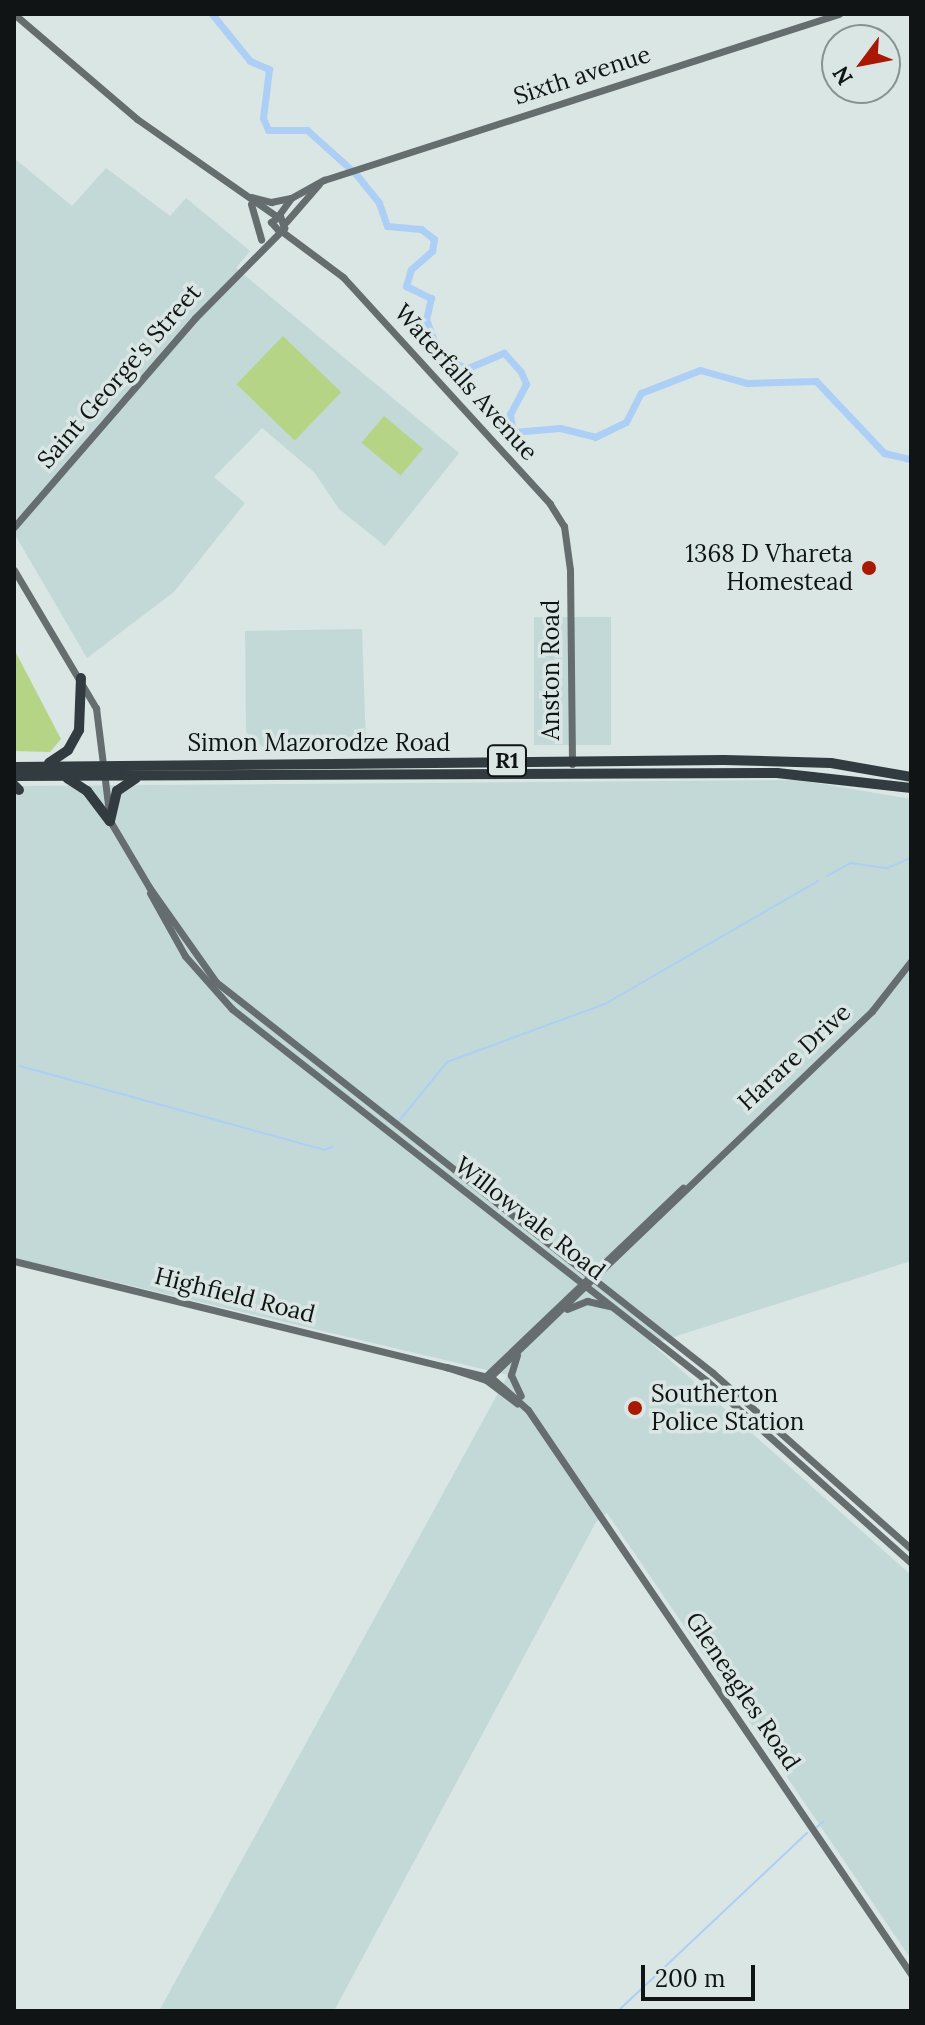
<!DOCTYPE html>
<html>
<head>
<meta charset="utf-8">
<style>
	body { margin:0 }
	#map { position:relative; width:925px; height:2025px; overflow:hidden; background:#d9e6e4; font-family:Lora,serif }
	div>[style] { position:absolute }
	.built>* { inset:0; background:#c3d9d7; transform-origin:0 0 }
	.green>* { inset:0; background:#b6d485; transform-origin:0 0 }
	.stream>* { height:2px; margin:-1px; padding:0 1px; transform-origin:1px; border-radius:1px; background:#adcff6 }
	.river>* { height:7px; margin:-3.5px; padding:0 3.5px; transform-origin:3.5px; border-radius:3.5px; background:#adcff6 }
	.secondary>* { height:7px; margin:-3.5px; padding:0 3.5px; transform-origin:3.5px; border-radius:3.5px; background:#666d6f }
	.highway>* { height:10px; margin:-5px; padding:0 5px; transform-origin:5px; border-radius:5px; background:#323b3f }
	.dots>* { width:22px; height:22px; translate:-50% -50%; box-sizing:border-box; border:4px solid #d9e6e4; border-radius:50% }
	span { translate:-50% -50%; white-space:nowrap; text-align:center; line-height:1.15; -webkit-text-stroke:7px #d9e6e4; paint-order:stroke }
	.shield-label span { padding:2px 6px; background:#d9e6e4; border:2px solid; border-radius:6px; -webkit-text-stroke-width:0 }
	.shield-label { font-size:22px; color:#101414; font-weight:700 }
	.street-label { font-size:24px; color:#101414 }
	.poi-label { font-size:24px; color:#101414 }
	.right { translate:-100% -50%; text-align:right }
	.left { translate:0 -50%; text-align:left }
	.frame { position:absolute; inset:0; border:16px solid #101414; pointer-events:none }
	.north { position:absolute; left:821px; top:24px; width:80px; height:80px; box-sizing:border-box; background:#d9e6e4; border:2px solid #899291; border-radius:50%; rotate:238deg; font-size:22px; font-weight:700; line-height:32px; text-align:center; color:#101414 }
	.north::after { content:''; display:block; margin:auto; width:28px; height:36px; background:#a81802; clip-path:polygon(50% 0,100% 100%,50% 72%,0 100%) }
	.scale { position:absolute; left:641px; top:1965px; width:114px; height:36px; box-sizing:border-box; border:4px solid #101414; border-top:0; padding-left:10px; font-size:24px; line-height:28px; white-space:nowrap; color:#101414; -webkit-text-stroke:6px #d9e6e4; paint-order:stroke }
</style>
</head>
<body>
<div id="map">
	<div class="built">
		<div style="clip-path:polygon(14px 158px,72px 206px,106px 168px,170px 216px,186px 198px,250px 251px,236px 268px,459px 453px,385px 546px,339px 509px,314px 472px,262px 428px,214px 477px,245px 503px,174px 592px,87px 658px,14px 533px)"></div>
		<div style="left:611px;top:617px;width:128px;height:77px;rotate:90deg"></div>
		<div style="clip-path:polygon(362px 629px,366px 746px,264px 748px,246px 732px,245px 631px)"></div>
		<div style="clip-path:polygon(799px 780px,911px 799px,911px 1261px,652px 1344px,911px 1575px,911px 1959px,607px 1513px,596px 1522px,334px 2011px,159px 2011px,508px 1375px,14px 1258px,14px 786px)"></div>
	</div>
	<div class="green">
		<div style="left:283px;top:336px;width:81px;height:67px;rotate:44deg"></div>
		<div style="left:384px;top:416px;width:51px;height:35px;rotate:40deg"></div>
		<div style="clip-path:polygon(14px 649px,61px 739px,50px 752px,14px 751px)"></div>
	</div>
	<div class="stream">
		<div style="left:827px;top:876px;width:26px;rotate:-29deg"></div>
		<div style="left:850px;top:863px;width:37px;rotate:8deg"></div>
		<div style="left:887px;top:868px;width:26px;rotate:-23deg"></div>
		<div style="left:20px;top:1066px;width:315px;rotate:15.4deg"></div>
		<div style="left:324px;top:1150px;width:9px;rotate:-21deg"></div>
		<div style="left:399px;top:1121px;width:76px;rotate:-50.9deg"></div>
		<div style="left:447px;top:1062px;width:168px;rotate:-20.2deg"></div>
		<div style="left:605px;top:1004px;width:246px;rotate:-30deg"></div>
		<div style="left:817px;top:1827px;width:8px;rotate:-40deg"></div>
		<div style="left:618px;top:2011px;width:260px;rotate:-43.3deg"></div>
	</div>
	<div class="river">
		<div style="left:212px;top:14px;width:60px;rotate:51deg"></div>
		<div style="left:250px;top:61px;width:21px;rotate:23deg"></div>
		<div style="left:269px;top:69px;width:49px;rotate:97deg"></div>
		<div style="left:263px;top:118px;width:13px;rotate:67deg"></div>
		<div style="left:268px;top:130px;width:39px"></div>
		<div style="left:307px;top:130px;width:64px;rotate:41.9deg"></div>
		<div style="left:355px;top:173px;width:38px;rotate:51deg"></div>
		<div style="left:379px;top:203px;width:24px;rotate:71deg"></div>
		<div style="left:387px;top:226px;width:34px;rotate:5deg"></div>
		<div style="left:421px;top:229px;width:16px;rotate:38deg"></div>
		<div style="left:434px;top:239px;width:12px;rotate:99deg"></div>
		<div style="left:432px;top:251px;width:28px;rotate:139deg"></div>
		<div style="left:411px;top:269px;width:18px;rotate:106deg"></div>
		<div style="left:406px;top:286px;width:28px;rotate:26deg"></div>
		<div style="left:431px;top:298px;width:22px;rotate:103deg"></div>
		<div style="left:426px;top:319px;width:41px;rotate:70.3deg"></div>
		<div style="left:440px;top:358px;width:30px;rotate:20deg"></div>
		<div style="left:468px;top:368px;width:39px;rotate:-23deg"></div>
		<div style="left:504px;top:353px;width:25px;rotate:48deg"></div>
		<div style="left:521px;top:372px;width:13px;rotate:67deg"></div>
		<div style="left:526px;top:384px;width:34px;rotate:118deg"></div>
		<div style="left:510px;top:414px;width:18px;rotate:81deg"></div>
		<div style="left:513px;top:432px;width:47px;rotate:-4.9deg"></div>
		<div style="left:560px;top:428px;width:36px;rotate:14deg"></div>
		<div style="left:595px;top:437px;width:34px;rotate:-26deg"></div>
		<div style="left:626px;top:422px;width:33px;rotate:-63deg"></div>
		<div style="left:641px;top:393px;width:63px;rotate:-21.3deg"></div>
		<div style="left:700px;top:370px;width:49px;rotate:15.5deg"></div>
		<div style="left:747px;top:383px;width:69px;rotate:-1.7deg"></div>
		<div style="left:816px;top:381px;width:99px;rotate:46.6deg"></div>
		<div style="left:884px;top:453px;width:28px;rotate:13deg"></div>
	</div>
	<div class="secondary">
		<div style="left:14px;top:14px;width:162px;rotate:40.5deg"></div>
		<div style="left:137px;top:119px;width:169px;rotate:34.9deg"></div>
		<div style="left:251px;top:197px;width:21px;rotate:14deg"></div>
		<div style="left:271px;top:202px;width:19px;rotate:-12deg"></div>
		<div style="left:251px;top:204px;width:37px;rotate:74deg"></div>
		<div style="left:278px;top:216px;width:22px;rotate:-54deg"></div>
		<div style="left:291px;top:198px;width:38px;rotate:-29deg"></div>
		<div style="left:324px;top:180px;width:541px;rotate:-17.87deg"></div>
		<div style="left:286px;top:222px;width:50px;rotate:-49deg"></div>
		<div style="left:280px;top:230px;width:79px;rotate:36.7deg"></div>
		<div style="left:343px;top:277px;width:307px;rotate:47.6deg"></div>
		<div style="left:550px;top:504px;width:26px;rotate:58deg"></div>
		<div style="left:564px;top:526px;width:44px;rotate:82.2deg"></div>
		<div style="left:570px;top:570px;width:194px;rotate:89.4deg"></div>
		<div style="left:14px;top:527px;width:276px;rotate:-49.1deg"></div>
		<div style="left:195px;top:318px;width:127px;rotate:-45.3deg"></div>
		<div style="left:284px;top:228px;width:13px;rotate:-108deg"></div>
		<div style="left:280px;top:216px;width:11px;rotate:146deg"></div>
		<div style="left:271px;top:222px;width:11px;rotate:49deg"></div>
		<div style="left:14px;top:570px;width:161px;rotate:59.3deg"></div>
		<div style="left:96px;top:708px;width:114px;rotate:82.9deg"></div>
		<div style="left:110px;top:821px;width:77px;rotate:59.4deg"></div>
		<div style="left:149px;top:887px;width:116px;rotate:54.8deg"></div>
		<div style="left:216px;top:982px;width:632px;rotate:38.19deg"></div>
		<div style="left:713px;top:1373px;width:265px;rotate:41.6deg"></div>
		<div style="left:150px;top:893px;width:72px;rotate:60.9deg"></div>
		<div style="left:185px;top:956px;width:71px;rotate:48.4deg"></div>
		<div style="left:232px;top:1009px;width:603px;rotate:38.07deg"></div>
		<div style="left:707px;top:1381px;width:273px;rotate:41.7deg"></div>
		<div style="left:14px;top:1261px;width:445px;rotate:13.8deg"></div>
		<div style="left:446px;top:1367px;width:42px;rotate:18deg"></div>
		<div style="left:486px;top:1380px;width:39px;rotate:37deg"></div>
		<div style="left:567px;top:1309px;width:22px;rotate:-22deg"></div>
		<div style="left:587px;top:1301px;width:23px;rotate:13deg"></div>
		<div style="left:517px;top:1355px;width:21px;rotate:107deg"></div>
		<div style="left:511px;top:1375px;width:23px;rotate:65deg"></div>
		<div style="left:446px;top:1367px;width:47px;rotate:13.4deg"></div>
		<div style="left:492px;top:1378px;width:48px;rotate:41.6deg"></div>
		<div style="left:528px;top:1410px;width:682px;rotate:55.82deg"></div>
		<div style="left:487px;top:1375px;width:271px;rotate:-43.7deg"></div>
		<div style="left:488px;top:1379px;width:532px;rotate:-43.78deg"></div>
		<div style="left:872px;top:1011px;width:63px;rotate:-52deg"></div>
	</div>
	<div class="highway">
		<div style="left:49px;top:763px;width:23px;rotate:-34deg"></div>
		<div style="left:68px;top:750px;width:23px;rotate:-61deg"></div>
		<div style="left:79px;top:730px;width:52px;rotate:-87.8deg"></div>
		<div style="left:14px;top:767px;width:710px;rotate:-0.56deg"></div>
		<div style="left:724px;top:760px;width:107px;rotate:1.6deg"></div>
		<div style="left:831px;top:763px;width:81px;rotate:9.9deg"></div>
		<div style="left:14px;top:776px;width:763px;rotate:-0.23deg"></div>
		<div style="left:777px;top:773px;width:135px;rotate:6.4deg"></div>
		<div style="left:67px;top:778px;width:24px;rotate:33deg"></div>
		<div style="left:87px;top:791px;width:38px;rotate:53deg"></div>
		<div style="left:14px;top:785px;width:7px;rotate:45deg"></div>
		<div style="left:110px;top:821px;width:31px;rotate:-77deg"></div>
		<div style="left:117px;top:791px;width:23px;rotate:-34deg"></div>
	</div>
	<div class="dots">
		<div style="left:869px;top:568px;background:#a81802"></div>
		<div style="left:635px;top:1408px;background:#a81802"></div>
	</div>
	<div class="shield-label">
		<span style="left:507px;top:761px">R1</span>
	</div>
	<div class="street-label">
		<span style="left:582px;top:75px;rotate:-18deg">Sixth avenue</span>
		<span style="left:119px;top:376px;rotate:-49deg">Saint George's Street</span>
		<span style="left:466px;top:382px;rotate:48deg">Waterfalls Avenue</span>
		<span style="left:551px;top:670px;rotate:-90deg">Anston Road</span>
		<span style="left:319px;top:743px">Simon Mazorodze Road</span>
		<span style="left:794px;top:1057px;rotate:-43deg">Harare Drive</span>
		<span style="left:530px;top:1218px;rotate:38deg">Willowvale Road</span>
		<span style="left:235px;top:1295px;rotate:14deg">Highfield Road</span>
		<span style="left:743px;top:1691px;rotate:56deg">Gleneagles Road</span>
	</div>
	<div class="poi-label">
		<span class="right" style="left:853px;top:568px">1368 D Vhareta<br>Homestead</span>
		<span class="left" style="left:651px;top:1408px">Southerton<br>Police Station</span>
	</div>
	<div class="frame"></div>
	<div class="north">N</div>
	<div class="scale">200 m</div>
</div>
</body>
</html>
